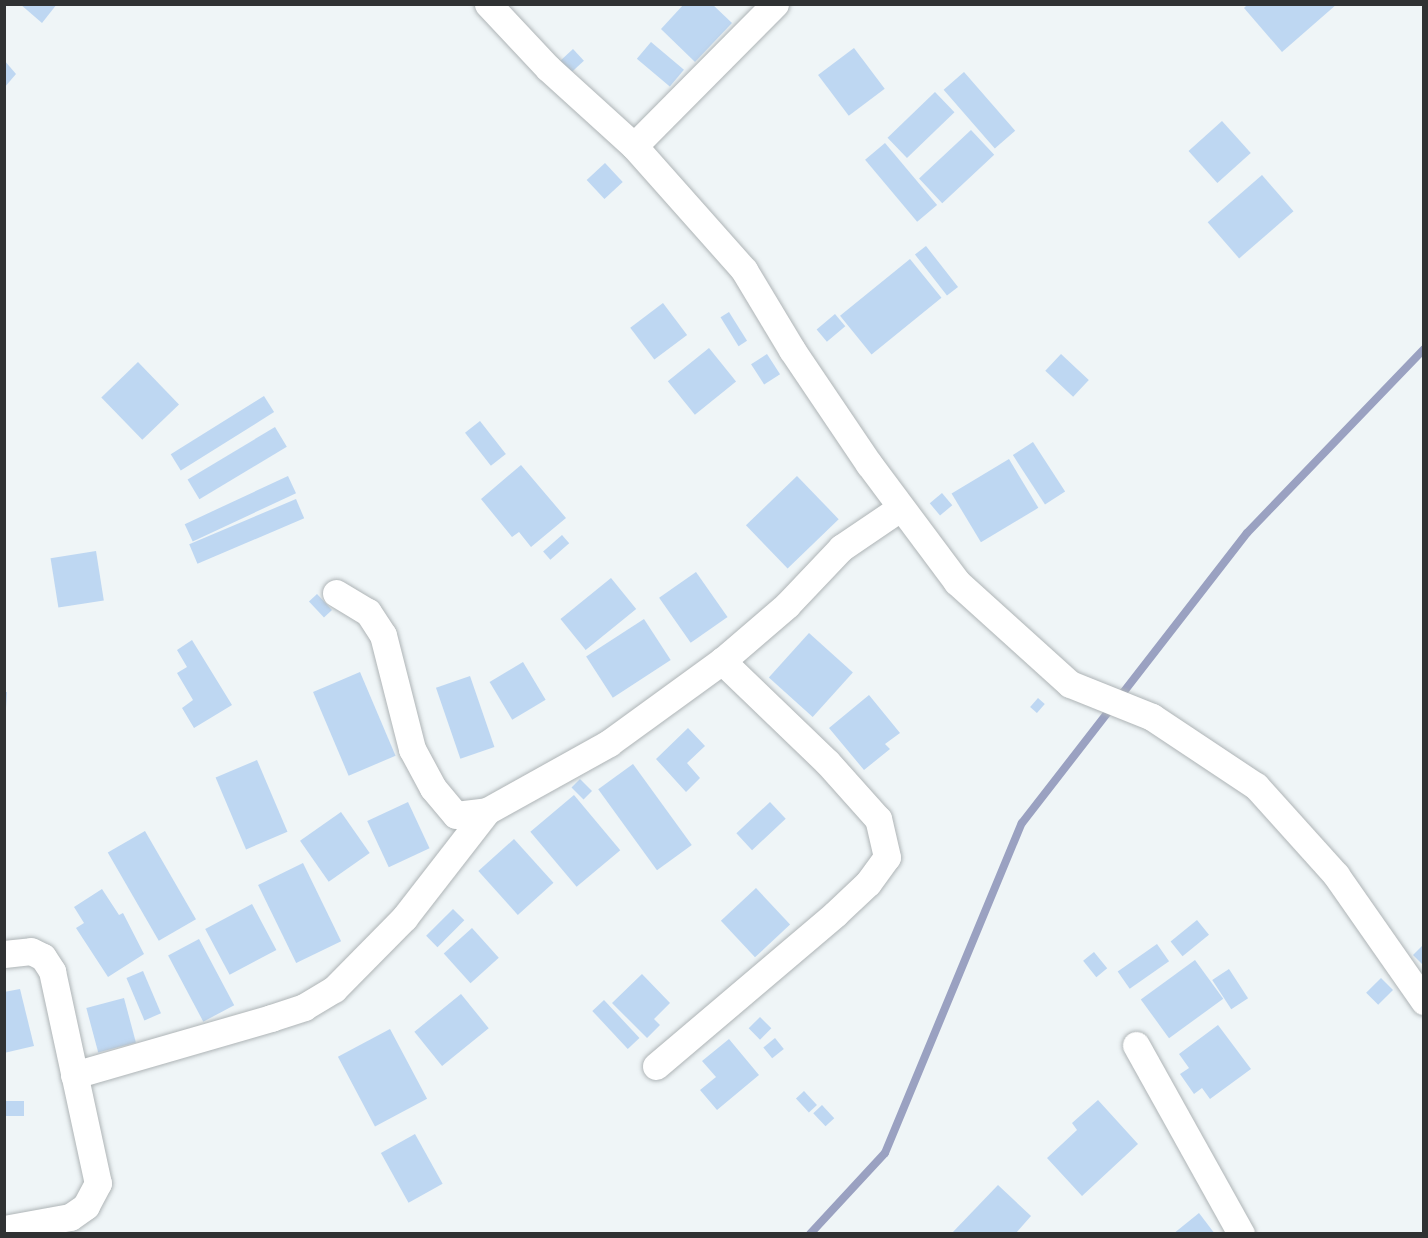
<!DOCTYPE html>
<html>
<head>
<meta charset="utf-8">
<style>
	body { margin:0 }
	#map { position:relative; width:1428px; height:1238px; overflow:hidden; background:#eff5f7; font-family:Literata,serif }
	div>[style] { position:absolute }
	.stream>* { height:8px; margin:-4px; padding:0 4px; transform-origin:4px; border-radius:4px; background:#9aa1c1 }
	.building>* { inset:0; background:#bed7f2; transform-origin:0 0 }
	.roads { filter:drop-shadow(0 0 2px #aeb4b6) drop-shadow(0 0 2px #aeb4b6) }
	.street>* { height:27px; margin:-13.5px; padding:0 13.5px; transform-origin:13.5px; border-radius:13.5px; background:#fff }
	span { translate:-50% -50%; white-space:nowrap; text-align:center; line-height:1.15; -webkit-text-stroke:6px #fff; paint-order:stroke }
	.frame { position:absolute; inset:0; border:6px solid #303233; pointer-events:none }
</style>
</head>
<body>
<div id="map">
	<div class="stream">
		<div style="left:810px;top:1234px;width:110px;rotate:-47.2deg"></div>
		<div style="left:885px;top:1153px;width:357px;rotate:-67.5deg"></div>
		<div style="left:1022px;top:823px;width:367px;rotate:-52.2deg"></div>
		<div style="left:1247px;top:533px;width:255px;rotate:-46.1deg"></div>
	</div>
	<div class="building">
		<div style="clip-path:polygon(20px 4px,57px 4px,42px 23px)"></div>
		<div style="clip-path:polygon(684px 4px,712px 4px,732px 23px,695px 62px,661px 29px)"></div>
		<div style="clip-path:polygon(1248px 4px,1337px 4px,1282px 52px,1244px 8px)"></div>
		<div style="left:651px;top:42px;width:43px;height:22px;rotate:40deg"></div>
		<div style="left:854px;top:48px;width:51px;height:45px;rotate:53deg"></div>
		<div style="left:573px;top:49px;width:16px;height:17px;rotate:47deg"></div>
		<div style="clip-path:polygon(4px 60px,16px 74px,4px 88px)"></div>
		<div style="left:964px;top:72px;width:78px;height:27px;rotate:49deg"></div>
		<div style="left:935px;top:92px;width:28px;height:66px;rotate:46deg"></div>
		<div style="left:1222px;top:121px;width:43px;height:45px;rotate:48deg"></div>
		<div style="left:971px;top:130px;width:34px;height:71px;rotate:47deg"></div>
		<div style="left:885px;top:143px;width:81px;height:26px;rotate:50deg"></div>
		<div style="left:605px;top:163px;width:26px;height:25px;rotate:47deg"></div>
		<div style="left:1262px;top:175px;width:48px;height:72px;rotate:49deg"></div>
		<div style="left:926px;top:246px;width:52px;height:14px;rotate:52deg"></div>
		<div style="left:910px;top:259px;width:50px;height:90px;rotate:51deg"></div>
		<div style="left:663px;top:303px;width:40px;height:41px;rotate:53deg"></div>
		<div style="left:729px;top:312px;width:34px;height:10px;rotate:58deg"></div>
		<div style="left:835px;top:314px;width:16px;height:24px;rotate:50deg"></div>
		<div style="left:709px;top:348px;width:43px;height:53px;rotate:51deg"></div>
		<div style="left:767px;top:354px;width:24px;height:19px;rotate:57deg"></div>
		<div style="left:1061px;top:354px;width:38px;height:23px;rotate:43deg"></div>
		<div style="left:138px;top:362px;width:59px;height:51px;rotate:46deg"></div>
		<div style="left:264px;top:396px;width:19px;height:110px;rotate:58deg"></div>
		<div style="left:480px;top:421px;width:42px;height:19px;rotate:52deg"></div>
		<div style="left:275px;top:427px;width:23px;height:102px;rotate:59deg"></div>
		<div style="left:1033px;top:442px;width:59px;height:24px;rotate:57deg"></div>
		<div style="left:1009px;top:459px;width:57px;height:67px;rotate:59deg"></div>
		<div style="clip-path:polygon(521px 465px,566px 518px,531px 547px,519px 532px,512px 537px,481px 499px)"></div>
		<div style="left:288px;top:476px;width:19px;height:114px;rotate:65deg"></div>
		<div style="left:797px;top:476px;width:60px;height:71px;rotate:46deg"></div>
		<div style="left:942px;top:493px;width:16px;height:16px;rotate:50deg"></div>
		<div style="left:296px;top:499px;width:21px;height:116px;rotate:67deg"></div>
		<div style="left:562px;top:535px;width:11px;height:25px;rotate:49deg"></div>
		<div style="left:96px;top:551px;width:50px;height:46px;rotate:81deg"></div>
		<div style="left:696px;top:572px;width:55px;height:45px;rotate:55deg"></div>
		<div style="left:611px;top:578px;width:40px;height:65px;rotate:51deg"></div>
		<div style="left:317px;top:594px;width:22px;height:11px;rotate:47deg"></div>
		<div style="left:644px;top:619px;width:49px;height:69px;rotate:57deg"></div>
		<div style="left:809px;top:633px;width:59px;height:60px;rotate:42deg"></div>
		<div style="clip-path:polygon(192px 640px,232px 705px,194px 728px,182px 708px,193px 700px,177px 673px,187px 667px,177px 650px)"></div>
		<div style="left:523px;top:662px;width:44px;height:39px;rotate:59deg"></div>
		<div style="left:360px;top:672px;width:91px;height:51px;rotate:67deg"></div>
		<div style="left:470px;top:676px;width:75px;height:36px;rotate:71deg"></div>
		<div style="clip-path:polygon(4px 692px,7px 692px,6px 708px,4px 708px)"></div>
		<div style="clip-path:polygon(869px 695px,900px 733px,885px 744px,890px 749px,864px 770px,829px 728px)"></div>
		<div style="left:1038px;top:698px;width:9px;height:12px;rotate:41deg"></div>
		<div style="clip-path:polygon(688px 728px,705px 746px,687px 763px,700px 778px,686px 792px,656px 759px)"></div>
		<div style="left:257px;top:760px;width:78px;height:45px;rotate:67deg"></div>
		<div style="left:633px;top:764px;width:100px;height:43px;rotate:54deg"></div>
		<div style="left:580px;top:779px;width:17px;height:12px;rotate:45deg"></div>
		<div style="left:574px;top:795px;width:72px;height:57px;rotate:50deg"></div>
		<div style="left:408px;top:802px;width:51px;height:45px;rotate:65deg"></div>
		<div style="left:770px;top:802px;width:23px;height:46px;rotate:47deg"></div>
		<div style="left:341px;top:812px;width:50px;height:50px;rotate:55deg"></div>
		<div style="left:145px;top:831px;width:102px;height:43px;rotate:60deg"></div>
		<div style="left:514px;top:839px;width:59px;height:48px;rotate:48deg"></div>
		<div style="left:303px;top:863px;width:87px;height:50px;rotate:64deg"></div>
		<div style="left:756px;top:888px;width:50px;height:48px;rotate:47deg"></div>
		<div style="clip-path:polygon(102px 889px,119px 915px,123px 913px,144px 954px,108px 977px,76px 928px,84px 923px,74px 907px)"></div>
		<div style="left:252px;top:904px;width:52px;height:53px;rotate:62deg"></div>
		<div style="left:453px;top:909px;width:16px;height:38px;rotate:45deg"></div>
		<div style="left:1197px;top:920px;width:19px;height:34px;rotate:51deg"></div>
		<div style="left:472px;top:928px;width:40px;height:38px;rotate:48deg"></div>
		<div style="left:199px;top:939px;width:75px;height:35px;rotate:62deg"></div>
		<div style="left:1157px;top:944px;width:21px;height:48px;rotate:55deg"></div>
		<div style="clip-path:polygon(1424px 944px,1424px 966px,1413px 955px)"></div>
		<div style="left:1094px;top:952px;width:21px;height:14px;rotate:51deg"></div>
		<div style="left:1195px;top:960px;width:48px;height:67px;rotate:54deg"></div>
		<div style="left:1229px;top:969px;width:35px;height:20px;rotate:57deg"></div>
		<div style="left:143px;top:971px;width:46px;height:18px;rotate:67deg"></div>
		<div style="clip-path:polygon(642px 974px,670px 1003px,654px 1019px,660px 1025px,647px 1038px,612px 1003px)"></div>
		<div style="left:1381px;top:978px;width:17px;height:21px;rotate:45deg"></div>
		<div style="clip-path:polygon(20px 989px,34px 1046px,4px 1053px,4px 992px)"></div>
		<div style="left:461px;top:994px;width:44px;height:60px;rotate:51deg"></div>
		<div style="left:124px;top:998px;width:46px;height:39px;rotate:75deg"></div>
		<div style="left:604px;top:1000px;width:52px;height:16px;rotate:47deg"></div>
		<div style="left:760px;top:1017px;width:16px;height:16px;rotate:45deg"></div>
		<div style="clip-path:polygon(1218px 1025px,1251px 1069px,1210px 1099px,1202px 1088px,1194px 1094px,1180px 1074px,1189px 1068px,1179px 1054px)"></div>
		<div style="left:390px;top:1029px;width:79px;height:59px;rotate:62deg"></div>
		<div style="left:775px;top:1038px;width:14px;height:15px;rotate:51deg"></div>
		<div style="clip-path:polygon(729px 1039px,759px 1075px,717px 1110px,700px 1090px,716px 1077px,702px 1061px)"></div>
		<div style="left:804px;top:1091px;width:19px;height:11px;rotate:47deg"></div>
		<div style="clip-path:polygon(1098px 1100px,1138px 1144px,1082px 1196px,1047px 1158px,1077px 1130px,1072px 1123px)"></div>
		<div style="left:4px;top:1101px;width:20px;height:15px"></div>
		<div style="left:822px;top:1105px;width:18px;height:12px;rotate:47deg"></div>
		<div style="left:415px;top:1134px;width:57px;height:39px;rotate:61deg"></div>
		<div style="clip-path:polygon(998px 1185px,1031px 1216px,1015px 1234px,951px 1234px)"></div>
		<div style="clip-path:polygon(1199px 1213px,1215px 1234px,1173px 1234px)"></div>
	</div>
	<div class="roads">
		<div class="street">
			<div style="left:488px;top:4px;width:88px;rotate:46.8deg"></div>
			<div style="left:548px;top:68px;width:116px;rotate:42.2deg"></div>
			<div style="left:634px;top:146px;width:166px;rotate:48.4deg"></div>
			<div style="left:744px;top:270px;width:93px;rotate:59deg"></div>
			<div style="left:792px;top:350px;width:138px;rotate:56deg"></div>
			<div style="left:869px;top:464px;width:147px;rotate:53.3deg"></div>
			<div style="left:957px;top:582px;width:152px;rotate:42.1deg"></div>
			<div style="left:1070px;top:684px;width:88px;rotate:21.9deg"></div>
			<div style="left:1152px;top:717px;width:125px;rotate:33.6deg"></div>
			<div style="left:1256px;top:786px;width:120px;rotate:48deg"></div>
			<div style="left:1336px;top:875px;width:154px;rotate:55.1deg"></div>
			<div style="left:634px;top:146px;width:200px;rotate:-45.2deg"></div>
			<div style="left:336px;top:593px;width:37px;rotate:31deg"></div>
			<div style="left:368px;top:612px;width:27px;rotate:57deg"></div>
			<div style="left:383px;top:635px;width:118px;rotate:75.7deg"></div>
			<div style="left:412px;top:749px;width:44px;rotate:61.7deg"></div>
			<div style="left:433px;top:788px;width:35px;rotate:50deg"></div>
			<div style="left:456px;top:815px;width:31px;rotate:-7deg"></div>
			<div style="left:487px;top:811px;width:140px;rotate:-29.1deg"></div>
			<div style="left:609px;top:743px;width:140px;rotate:-36deg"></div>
			<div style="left:722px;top:661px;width:86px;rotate:-40.7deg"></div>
			<div style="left:787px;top:605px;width:79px;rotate:-46.5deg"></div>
			<div style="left:841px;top:548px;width:71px;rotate:-34.1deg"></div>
			<div style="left:4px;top:954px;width:27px;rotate:-6deg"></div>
			<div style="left:31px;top:951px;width:13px;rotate:27deg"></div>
			<div style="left:43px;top:957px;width:17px;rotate:57deg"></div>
			<div style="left:52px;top:971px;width:217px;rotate:77.8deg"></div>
			<div style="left:98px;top:1183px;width:26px;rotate:118deg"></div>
			<div style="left:86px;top:1206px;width:19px;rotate:145deg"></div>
			<div style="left:70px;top:1217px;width:67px;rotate:169.7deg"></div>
			<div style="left:1136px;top:1045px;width:216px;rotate:60.9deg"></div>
			<div style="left:656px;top:1066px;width:235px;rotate:-40.3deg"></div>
			<div style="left:835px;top:914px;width:45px;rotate:-43.2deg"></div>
			<div style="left:868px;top:883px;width:32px;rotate:-54deg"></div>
			<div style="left:887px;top:857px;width:39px;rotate:-103deg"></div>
			<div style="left:878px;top:819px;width:76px;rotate:-131.8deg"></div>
			<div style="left:827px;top:762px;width:146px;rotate:-136.1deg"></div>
			<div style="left:74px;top:1075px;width:205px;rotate:-16.1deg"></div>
			<div style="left:271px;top:1018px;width:35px;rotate:-18deg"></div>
			<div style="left:304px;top:1007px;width:35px;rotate:-31deg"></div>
			<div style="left:334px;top:989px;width:100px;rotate:-45.4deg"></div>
			<div style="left:404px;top:918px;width:135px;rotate:-52.2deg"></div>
		</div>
	</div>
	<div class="frame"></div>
</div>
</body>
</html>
